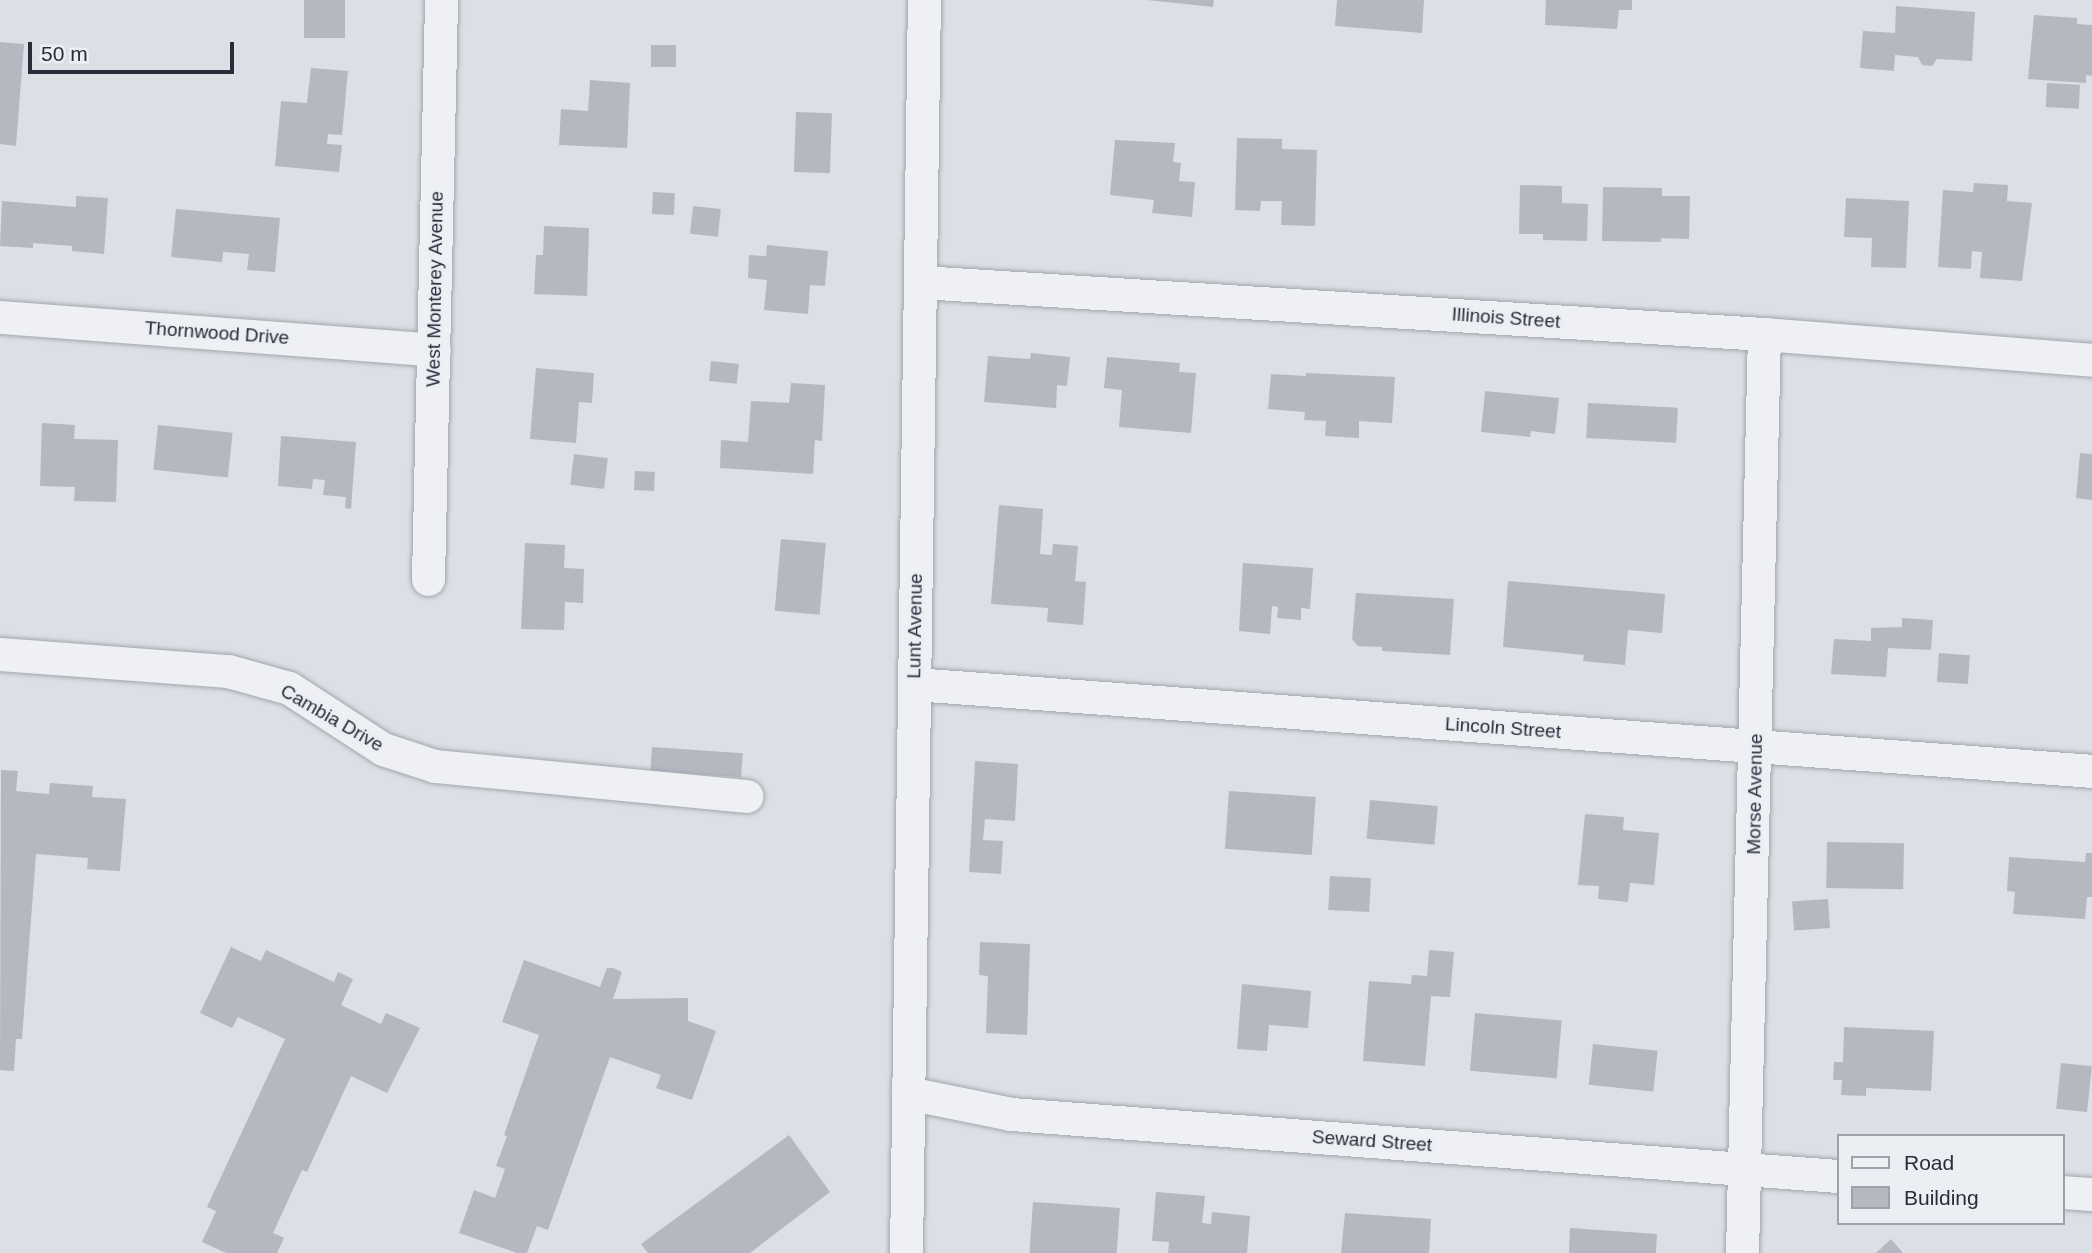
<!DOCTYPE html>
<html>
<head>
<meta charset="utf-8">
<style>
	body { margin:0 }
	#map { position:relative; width:2092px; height:1253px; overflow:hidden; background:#dcdfe5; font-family:Arial,sans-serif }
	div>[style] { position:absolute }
	.building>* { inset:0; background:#b4b8c1; transform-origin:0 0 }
	.roads { filter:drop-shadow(0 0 2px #a2a6ae) drop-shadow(0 0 2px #a2a6ae) }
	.minor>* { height:33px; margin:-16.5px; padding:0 16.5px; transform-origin:16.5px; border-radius:16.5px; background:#eef0f4 }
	span { translate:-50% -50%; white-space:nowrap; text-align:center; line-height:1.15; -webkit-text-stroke:6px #ebeef3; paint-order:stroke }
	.street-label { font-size:19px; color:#272d3a }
	.legend { position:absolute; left:1837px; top:1134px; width:228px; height:91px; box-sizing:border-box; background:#ebeef3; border:2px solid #9da1a9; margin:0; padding:9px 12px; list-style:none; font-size:21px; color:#272d3a }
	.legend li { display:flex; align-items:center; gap:14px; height:35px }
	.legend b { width:35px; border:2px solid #9da1a9 }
	.scale { position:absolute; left:28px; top:42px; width:206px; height:32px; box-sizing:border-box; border:4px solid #272d3a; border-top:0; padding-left:9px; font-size:21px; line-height:24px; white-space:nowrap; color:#272d3a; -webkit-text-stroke:5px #ebeef3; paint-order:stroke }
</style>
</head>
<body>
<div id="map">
	<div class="building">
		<div style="left:304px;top:0;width:41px;height:38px"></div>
		<div style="clip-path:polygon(1147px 0,1214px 0,1213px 7px)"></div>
		<div style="clip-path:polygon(1337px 0,1424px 0,1422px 33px,1335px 26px)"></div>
		<div style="clip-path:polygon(1546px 0,1632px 0,1632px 10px,1619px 10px,1617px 29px,1545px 25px)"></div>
		<div style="clip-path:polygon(1896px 6px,1975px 12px,1972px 61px,1937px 59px,1932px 66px,1922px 65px,1918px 57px,1895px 55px,1894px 71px,1860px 68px,1863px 31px,1895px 33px)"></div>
		<div style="clip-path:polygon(2034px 15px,2077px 18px,2077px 24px,2092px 25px,2092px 76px,2086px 75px,2086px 83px,2028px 79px)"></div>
		<div style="clip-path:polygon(0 42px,24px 44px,16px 146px,0 144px)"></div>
		<div style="left:651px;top:45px;width:25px;height:22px"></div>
		<div style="clip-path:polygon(311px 68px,348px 71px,342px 135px,328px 134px,327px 144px,342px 145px,339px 172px,275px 166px,281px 101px,307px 103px)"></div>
		<div style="clip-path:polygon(590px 80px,630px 83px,627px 148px,559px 145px,561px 109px,588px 111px)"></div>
		<div style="left:2047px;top:83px;width:33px;height:24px;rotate:3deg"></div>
		<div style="left:796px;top:112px;width:36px;height:60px;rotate:2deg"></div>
		<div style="clip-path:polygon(1237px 138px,1282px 139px,1282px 149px,1317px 150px,1315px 226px,1281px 225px,1282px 201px,1261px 201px,1260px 211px,1235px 210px)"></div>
		<div style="clip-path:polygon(1115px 140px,1175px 143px,1173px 162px,1181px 163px,1179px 181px,1195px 182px,1192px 217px,1152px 213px,1154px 200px,1110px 195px)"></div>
		<div style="clip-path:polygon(1974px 183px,2008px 185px,2007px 201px,2032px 203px,2022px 281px,1980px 278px,1982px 252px,1972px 251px,1971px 269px,1938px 267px,1943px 190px,1973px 192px)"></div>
		<div style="clip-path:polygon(1520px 185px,1562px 186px,1562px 203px,1588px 204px,1587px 241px,1543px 240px,1543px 234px,1519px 234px)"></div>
		<div style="clip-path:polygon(1603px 187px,1662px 188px,1662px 196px,1690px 196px,1689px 239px,1661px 238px,1661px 242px,1602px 241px)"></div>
		<div style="left:653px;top:192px;width:22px;height:22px;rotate:3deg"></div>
		<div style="clip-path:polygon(76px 196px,108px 198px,104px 254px,72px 251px,72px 246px,33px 243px,33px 248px,0 246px,2px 201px,76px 207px)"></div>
		<div style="clip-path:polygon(1846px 198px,1909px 201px,1906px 268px,1871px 267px,1872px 238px,1844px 237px)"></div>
		<div style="left:693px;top:206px;width:28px;height:28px;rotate:6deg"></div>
		<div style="clip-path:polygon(176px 209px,280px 218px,275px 272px,247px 270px,249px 254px,223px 252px,222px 262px,171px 257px)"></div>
		<div style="clip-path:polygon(544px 226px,589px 228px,587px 296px,534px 294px,536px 255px,543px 255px)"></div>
		<div style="clip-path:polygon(767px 245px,828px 251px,825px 286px,810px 285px,808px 314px,764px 310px,767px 280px,748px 278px,749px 255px,766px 256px)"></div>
		<div style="clip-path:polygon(1031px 353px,1070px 357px,1067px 386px,1057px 385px,1056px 408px,984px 402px,988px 356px,1030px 359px)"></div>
		<div style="clip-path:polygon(1107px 357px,1180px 363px,1179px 372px,1196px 373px,1191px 433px,1119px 427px,1122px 390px,1104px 388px)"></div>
		<div style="left:711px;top:361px;width:28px;height:20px;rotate:6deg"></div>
		<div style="clip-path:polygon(536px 368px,594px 373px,592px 403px,579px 402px,576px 443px,530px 439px)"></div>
		<div style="clip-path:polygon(1306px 373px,1395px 377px,1392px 423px,1359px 421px,1359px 438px,1325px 436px,1326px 421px,1304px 420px,1305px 412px,1268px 409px,1271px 374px,1306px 376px)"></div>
		<div style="clip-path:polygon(791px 383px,825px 385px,822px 441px,815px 440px,813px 474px,720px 468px,721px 440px,748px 442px,751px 401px,789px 403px)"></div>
		<div style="clip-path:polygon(1485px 391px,1559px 398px,1555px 434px,1531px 431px,1530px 437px,1481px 432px)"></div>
		<div style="left:1588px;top:403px;width:90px;height:35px;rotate:3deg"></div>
		<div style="clip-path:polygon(42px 423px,75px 425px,74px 439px,118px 440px,116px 502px,74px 501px,75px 487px,40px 486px)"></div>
		<div style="left:158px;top:425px;width:75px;height:45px;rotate:6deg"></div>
		<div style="clip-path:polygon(281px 436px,356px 442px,351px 509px,345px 508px,346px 497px,323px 495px,325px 480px,313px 479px,312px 489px,278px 486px)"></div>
		<div style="clip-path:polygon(2080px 453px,2092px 454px,2092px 500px,2076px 498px)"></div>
		<div style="left:574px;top:454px;width:34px;height:31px;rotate:7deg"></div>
		<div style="left:635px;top:471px;width:20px;height:19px;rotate:3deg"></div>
		<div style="clip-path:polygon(999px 505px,1043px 509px,1040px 554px,1052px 555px,1053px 544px,1078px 546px,1075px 581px,1086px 582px,1083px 625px,1047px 622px,1048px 608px,991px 604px)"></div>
		<div style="left:781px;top:539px;width:45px;height:72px;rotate:5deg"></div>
		<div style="clip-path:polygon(525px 543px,565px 545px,564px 568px,584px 569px,583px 603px,565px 602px,564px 630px,521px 629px)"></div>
		<div style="clip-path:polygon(1243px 563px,1313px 568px,1310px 609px,1301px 608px,1301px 620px,1277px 618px,1278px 607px,1272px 606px,1270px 634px,1239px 631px)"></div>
		<div style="clip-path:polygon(1508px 581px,1665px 594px,1662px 633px,1628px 630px,1625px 665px,1583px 661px,1584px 655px,1503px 647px)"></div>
		<div style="clip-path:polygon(1356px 593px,1454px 599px,1450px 655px,1382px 651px,1382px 647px,1358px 646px,1352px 639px)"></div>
		<div style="clip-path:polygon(1902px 618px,1933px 620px,1931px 650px,1888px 648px,1886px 677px,1831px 674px,1834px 639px,1871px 641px,1871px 628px,1902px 627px)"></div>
		<div style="left:1939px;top:653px;width:31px;height:29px;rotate:4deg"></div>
		<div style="left:652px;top:747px;width:91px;height:24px;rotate:4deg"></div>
		<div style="clip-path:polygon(975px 761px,1018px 764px,1015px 821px,985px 819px,983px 840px,1003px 841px,1001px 874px,969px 872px)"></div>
		<div style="clip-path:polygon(1px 770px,18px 771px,16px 791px,49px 794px,50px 783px,93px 786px,92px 797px,126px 799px,120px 871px,87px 869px,88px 858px,36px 854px,22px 1039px,16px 1039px,14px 1071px,0 1070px)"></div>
		<div style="left:1229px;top:791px;width:87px;height:58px;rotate:4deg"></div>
		<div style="left:1370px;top:800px;width:68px;height:39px;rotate:5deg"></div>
		<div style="clip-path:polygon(1585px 814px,1624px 817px,1623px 830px,1659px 833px,1654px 885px,1630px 883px,1628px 902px,1598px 899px,1599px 886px,1578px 885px)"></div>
		<div style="left:1827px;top:842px;width:77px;height:46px;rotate:1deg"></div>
		<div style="clip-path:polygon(2086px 853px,2092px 853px,2092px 897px,2087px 897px,2085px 919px,2013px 914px,2015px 892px,2007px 891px,2009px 857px,2085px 862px)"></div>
		<div style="left:1330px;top:876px;width:41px;height:34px;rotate:3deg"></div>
		<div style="left:1828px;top:899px;width:29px;height:36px;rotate:86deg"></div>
		<div style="clip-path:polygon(980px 942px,1030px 944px,1027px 1035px,986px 1033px,988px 976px,979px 975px)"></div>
		<div style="clip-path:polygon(231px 947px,261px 961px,266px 950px,334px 982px,338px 972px,353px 979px,341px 1005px,381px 1024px,386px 1013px,420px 1028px,387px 1093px,351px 1076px,307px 1172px,302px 1170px,273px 1233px,284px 1238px,277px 1253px,226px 1253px,202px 1242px,216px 1211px,207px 1207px,285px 1039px,238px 1017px,232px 1028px,200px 1013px)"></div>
		<div style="clip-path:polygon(1429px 950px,1454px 952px,1450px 997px,1431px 996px,1425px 1066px,1363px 1061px,1369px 981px,1411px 984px,1412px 975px,1427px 976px)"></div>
		<div style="clip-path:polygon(524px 960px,600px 987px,607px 968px,613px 968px,622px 972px,613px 999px,688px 998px,688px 1021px,716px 1031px,692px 1100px,656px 1088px,661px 1075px,610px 1057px,548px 1230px,537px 1226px,527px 1253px,517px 1253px,459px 1233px,474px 1190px,495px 1198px,505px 1169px,496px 1166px,507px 1136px,504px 1135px,539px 1035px,502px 1022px)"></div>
		<div style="clip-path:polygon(1242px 984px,1311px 991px,1308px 1028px,1269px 1025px,1267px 1051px,1237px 1049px)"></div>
		<div style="left:1475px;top:1013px;width:87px;height:58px;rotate:5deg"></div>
		<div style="clip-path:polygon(1844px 1027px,1934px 1031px,1931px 1091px,1866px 1088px,1866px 1096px,1841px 1095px,1842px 1080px,1833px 1080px,1834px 1062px,1843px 1062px)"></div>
		<div style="left:1593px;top:1044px;width:65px;height:41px;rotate:6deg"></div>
		<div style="left:2061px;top:1063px;width:31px;height:46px;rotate:6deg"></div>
		<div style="clip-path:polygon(789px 1135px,830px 1192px,750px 1253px,648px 1253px,641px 1244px)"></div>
		<div style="clip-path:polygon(1156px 1192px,1205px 1196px,1202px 1223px,1211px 1224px,1212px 1212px,1250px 1216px,1247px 1253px,1168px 1253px,1169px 1242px,1152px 1241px)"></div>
		<div style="left:1033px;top:1202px;width:87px;height:51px;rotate:4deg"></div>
		<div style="clip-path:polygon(1345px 1213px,1431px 1219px,1429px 1253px,1341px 1253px)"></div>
		<div style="clip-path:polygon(1570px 1228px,1657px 1234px,1656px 1253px,1569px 1253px)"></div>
		<div style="clip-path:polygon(1891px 1239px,1903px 1253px,1876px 1253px)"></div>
	</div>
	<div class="roads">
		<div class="minor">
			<div style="left:920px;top:282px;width:846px;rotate:3.53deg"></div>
			<div style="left:1764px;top:334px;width:329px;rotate:4.5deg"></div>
			<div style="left:0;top:317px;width:435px;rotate:4.3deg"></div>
			<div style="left:428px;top:579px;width:579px;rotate:-88.71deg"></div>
			<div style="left:0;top:654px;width:229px;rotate:4.3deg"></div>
			<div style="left:228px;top:671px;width:63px;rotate:15.6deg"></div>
			<div style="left:289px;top:688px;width:112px;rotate:33deg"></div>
			<div style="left:383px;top:749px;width:55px;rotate:18.1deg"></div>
			<div style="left:435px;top:766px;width:313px;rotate:5.5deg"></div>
			<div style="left:914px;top:684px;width:1181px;rotate:4.22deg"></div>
			<div style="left:908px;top:1093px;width:105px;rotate:11.5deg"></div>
			<div style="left:1011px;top:1114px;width:829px;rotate:4.29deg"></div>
			<div style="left:2062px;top:1192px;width:30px;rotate:4deg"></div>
			<div style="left:906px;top:1253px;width:1253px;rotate:-89.18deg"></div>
			<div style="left:1742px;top:1253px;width:919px;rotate:-88.63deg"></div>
		</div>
	</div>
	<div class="street-label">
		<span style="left:435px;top:289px;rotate:-89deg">West Monterey Avenue</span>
		<span style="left:1506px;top:318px;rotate:4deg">Illinois Street</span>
		<span style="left:217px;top:333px;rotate:4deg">Thornwood Drive</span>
		<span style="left:915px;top:626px;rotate:-89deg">Lunt Avenue</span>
		<span style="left:332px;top:718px;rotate:30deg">Cambia Drive</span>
		<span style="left:1503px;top:728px;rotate:4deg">Lincoln Street</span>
		<span style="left:1755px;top:794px;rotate:-89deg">Morse Avenue</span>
		<span style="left:1372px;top:1141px;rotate:4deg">Seward Street</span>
	</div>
	<ul class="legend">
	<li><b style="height:9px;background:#eef0f4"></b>Road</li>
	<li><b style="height:19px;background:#b4b8c1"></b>Building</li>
	</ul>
	<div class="scale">50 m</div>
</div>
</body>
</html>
